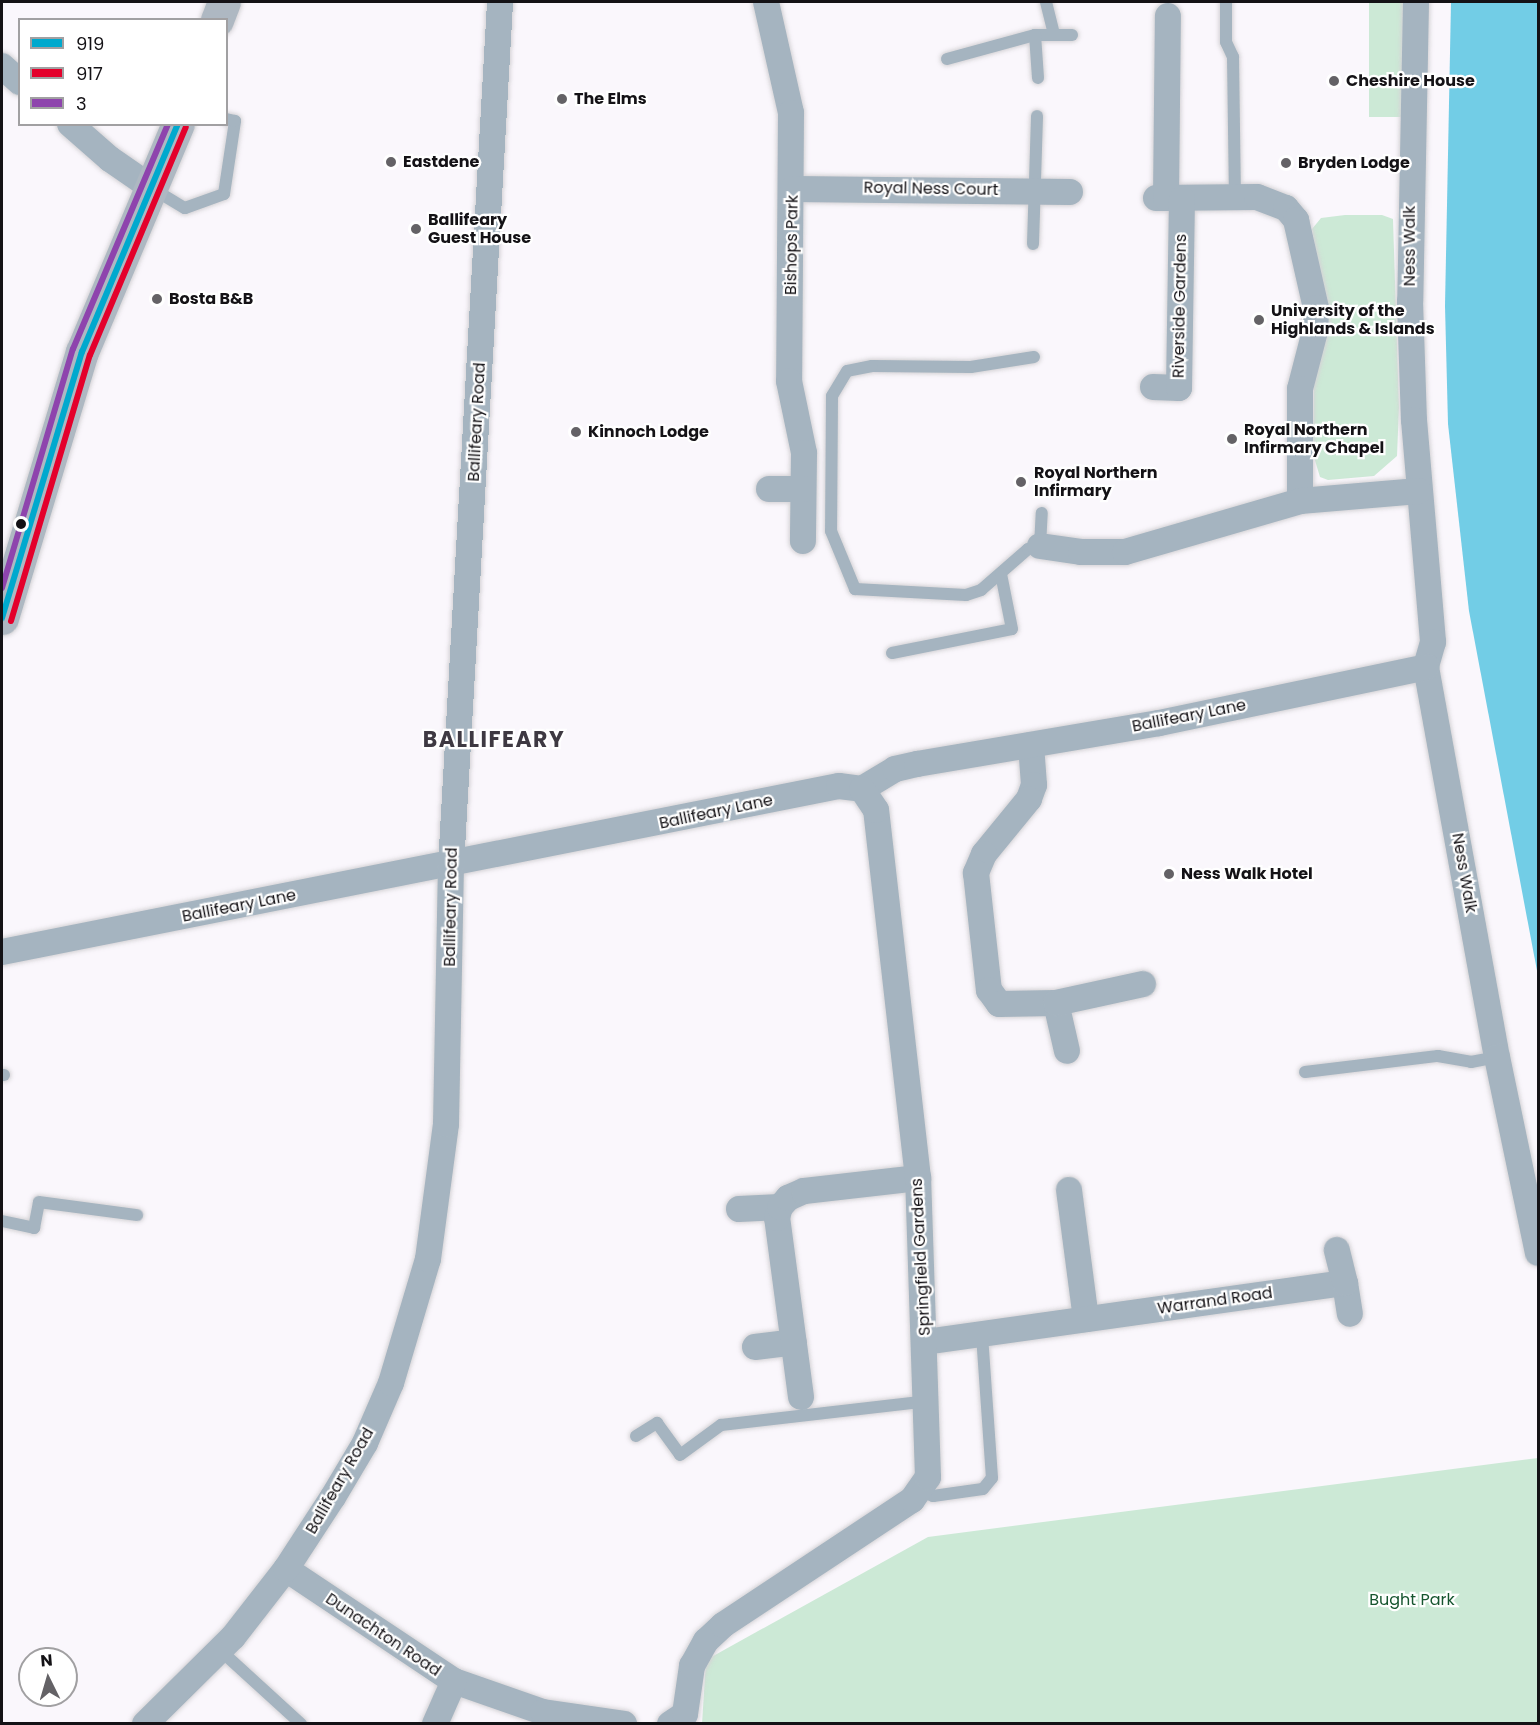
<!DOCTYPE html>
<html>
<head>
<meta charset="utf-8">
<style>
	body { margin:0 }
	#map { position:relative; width:1540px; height:1725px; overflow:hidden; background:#faf7fc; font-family:Poppins,sans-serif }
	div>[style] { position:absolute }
	.green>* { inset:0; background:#cce9d6; transform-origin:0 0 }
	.water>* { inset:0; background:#72cde6 }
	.roads { filter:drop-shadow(0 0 2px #d5d3d6) drop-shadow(0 0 2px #d5d3d6) }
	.service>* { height:12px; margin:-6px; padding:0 6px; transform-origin:6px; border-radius:6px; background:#a5b4c0 }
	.minor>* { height:26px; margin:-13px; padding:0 13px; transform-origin:13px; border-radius:13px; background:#a5b4c0 }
	.trunk>* { height:33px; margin:-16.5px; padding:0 16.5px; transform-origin:16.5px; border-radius:16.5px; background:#aeb8c2 }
	.bus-1>* { height:6px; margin:-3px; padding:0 3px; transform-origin:3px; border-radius:3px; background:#00a9ce }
	.bus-2>* { height:6px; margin:-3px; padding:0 3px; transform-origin:3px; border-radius:3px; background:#e4002b }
	.bus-3>* { height:6px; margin:-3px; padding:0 3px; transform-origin:3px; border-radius:3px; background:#8e44ad }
	.dots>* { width:16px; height:16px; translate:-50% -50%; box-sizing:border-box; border:3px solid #fff; border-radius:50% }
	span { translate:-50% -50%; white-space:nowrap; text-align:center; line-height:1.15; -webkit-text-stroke:4.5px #fff; paint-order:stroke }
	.poi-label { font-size:16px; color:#141216; font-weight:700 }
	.left { translate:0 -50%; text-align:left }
	.street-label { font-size:16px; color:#141216 }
	.park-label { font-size:16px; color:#16552f }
	.district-label { font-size:22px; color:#3e3942; font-weight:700; letter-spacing:1.5px }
	.frame { position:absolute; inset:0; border:3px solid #141216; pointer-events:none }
	.legend { position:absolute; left:18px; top:18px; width:210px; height:108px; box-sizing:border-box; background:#fff; border:2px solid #a1a0a2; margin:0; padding:8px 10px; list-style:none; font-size:18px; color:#141216 }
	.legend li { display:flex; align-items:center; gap:12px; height:30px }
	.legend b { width:30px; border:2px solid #a1a0a2 }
	.north { position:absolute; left:18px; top:1647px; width:60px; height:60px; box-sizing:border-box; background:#fff; border:2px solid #a1a0a2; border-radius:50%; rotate:355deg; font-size:16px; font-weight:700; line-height:24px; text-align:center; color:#141216 }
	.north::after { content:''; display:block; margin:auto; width:21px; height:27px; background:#646266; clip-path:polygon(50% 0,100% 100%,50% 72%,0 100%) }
</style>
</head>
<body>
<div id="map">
	<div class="green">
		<div style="left:1369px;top:2px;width:34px;height:115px"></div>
		<div style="clip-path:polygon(1345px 215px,1382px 215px,1393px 219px,1399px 407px,1397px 456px,1374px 476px,1328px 480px,1320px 477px,1313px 454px,1314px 385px,1326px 307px,1312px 229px,1321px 218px)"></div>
		<div style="clip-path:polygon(1538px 1458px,1538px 1723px,702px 1724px,706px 1660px,928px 1537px)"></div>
	</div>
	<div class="water">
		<div style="clip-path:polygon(1451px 2px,1538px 2px,1538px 976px,1469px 611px,1448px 424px,1445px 306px)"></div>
	</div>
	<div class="roads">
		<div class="service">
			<div style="left:1046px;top:2px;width:34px;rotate:76deg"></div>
			<div style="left:1226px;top:2px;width:40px;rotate:90deg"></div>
			<div style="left:1226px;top:42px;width:17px;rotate:65deg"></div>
			<div style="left:1233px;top:57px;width:139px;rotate:89.2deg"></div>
			<div style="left:1035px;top:35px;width:37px"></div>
			<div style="left:947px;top:59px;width:91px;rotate:-15.3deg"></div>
			<div style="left:1035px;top:35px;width:43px;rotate:86deg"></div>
			<div style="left:153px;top:189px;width:37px;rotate:31deg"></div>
			<div style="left:185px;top:208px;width:41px;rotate:-19.7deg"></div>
			<div style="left:224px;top:194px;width:74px;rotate:-81.4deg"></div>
			<div style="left:235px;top:121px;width:9px;rotate:-167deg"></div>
			<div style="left:1033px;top:244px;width:128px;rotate:-88.2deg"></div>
			<div style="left:1034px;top:357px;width:64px;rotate:171deg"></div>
			<div style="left:971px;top:367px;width:99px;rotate:-179.4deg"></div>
			<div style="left:872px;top:366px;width:25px;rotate:169deg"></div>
			<div style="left:847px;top:371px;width:29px;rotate:121deg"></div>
			<div style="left:832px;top:396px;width:135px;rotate:90.4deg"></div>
			<div style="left:831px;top:531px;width:63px;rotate:67.5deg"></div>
			<div style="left:855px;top:589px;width:111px;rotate:3.1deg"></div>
			<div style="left:966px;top:595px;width:16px;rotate:-18deg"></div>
			<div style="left:981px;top:590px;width:62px;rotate:-41.1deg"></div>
			<div style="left:1028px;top:549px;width:12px;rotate:-14deg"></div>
			<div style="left:1040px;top:546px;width:33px;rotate:-87deg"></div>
			<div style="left:892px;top:653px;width:122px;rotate:-11.3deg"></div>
			<div style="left:1012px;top:629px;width:56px;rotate:-101.3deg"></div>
			<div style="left:1305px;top:1072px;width:134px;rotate:-6.9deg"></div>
			<div style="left:1438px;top:1056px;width:34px;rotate:10deg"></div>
			<div style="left:1471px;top:1062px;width:26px;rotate:-11deg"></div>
			<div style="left:2px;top:1075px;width:2px"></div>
			<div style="left:2px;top:1221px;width:33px;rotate:12deg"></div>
			<div style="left:34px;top:1228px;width:26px;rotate:-79deg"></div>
			<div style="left:39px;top:1202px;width:99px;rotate:7.6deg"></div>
			<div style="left:636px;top:1436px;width:25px;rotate:-32deg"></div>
			<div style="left:657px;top:1423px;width:39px;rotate:54deg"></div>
			<div style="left:680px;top:1455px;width:51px;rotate:-36.2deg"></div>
			<div style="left:721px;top:1425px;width:207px;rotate:-6.6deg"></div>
			<div style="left:921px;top:1491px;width:13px;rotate:23deg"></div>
			<div style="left:933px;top:1496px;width:50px;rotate:-8deg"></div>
			<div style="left:983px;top:1489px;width:14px;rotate:-51deg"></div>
			<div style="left:992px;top:1478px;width:144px;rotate:-94deg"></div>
			<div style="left:220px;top:1650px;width:110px;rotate:42.4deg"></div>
		</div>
		<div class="minor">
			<div style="left:766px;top:2px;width:114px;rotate:77.3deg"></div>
			<div style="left:791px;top:113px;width:268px;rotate:90.4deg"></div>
			<div style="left:789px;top:381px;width:74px;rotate:78.2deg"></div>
			<div style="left:804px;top:453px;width:88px;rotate:90.7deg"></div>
			<div style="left:1416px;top:2px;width:299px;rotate:91.1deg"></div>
			<div style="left:1410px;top:301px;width:119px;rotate:88.1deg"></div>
			<div style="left:1414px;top:420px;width:223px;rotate:85.1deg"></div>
			<div style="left:1433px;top:642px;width:26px;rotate:106deg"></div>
			<div style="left:1426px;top:667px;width:396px;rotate:79.7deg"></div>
			<div style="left:1497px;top:1057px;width:200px;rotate:78.2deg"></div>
			<div style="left:2px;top:66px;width:24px;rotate:42deg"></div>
			<div style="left:70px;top:124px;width:53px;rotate:41.2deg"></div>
			<div style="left:110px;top:159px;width:51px;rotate:34.6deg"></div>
			<div style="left:793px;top:189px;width:277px;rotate:0.6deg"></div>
			<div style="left:1156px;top:198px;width:101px;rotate:-0.6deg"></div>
			<div style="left:1257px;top:197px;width:31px;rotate:21deg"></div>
			<div style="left:1286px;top:208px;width:16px;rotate:50deg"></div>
			<div style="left:1296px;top:220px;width:90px;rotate:77.2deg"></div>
			<div style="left:1316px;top:308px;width:23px;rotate:92deg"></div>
			<div style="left:1315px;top:331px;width:60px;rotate:104.5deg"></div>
			<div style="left:1300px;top:389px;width:112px;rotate:90deg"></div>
			<div style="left:1166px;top:198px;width:182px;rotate:-89.4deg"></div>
			<div style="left:1153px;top:387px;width:26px;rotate:2deg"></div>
			<div style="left:1179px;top:388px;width:189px;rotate:-89.1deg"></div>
			<div style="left:769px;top:489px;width:34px"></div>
			<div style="left:1040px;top:546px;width:41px;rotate:8.3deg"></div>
			<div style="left:1081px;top:552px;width:44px"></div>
			<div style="left:1125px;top:552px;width:182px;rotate:-16.2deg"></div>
			<div style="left:1300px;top:501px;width:119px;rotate:-4.8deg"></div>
			<div style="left:1031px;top:745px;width:40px;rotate:85.7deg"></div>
			<div style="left:1034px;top:785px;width:15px;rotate:110deg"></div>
			<div style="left:1029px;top:799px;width:71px;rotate:129.3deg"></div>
			<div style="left:984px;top:854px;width:21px;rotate:113deg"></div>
			<div style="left:976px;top:873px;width:118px;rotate:83.7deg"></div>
			<div style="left:989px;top:990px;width:17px;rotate:54deg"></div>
			<div style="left:999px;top:1004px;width:57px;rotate:-1deg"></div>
			<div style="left:1056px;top:1003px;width:49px;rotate:77.1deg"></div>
			<div style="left:2px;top:952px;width:853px;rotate:-11.22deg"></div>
			<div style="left:839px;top:786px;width:23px;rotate:7deg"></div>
			<div style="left:862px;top:789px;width:39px;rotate:-31deg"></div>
			<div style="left:895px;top:769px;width:23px;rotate:-13deg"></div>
			<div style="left:917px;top:764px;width:245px;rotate:-9.6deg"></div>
			<div style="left:1159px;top:723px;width:273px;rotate:-11.8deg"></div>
			<div style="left:1056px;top:1003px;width:89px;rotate:-12.3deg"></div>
			<div style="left:1069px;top:1190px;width:130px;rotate:82.5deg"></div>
			<div style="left:739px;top:1209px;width:41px;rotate:-2.8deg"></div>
			<div style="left:1345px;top:1283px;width:31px;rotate:81deg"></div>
			<div style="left:925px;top:1342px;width:424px;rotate:-8deg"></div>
			<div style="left:1345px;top:1283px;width:34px;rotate:-104deg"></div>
			<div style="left:755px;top:1347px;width:39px;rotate:-7deg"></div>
			<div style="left:801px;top:1397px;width:181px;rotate:-97.6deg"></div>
			<div style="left:777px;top:1218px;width:11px;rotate:-75deg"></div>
			<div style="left:780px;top:1207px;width:12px;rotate:-48deg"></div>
			<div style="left:788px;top:1198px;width:17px;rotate:-24deg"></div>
			<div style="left:804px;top:1191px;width:115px;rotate:-6.5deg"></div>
			<div style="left:286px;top:1569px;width:202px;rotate:33.7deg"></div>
			<div style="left:454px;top:1681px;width:94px;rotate:19.2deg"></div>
			<div style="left:543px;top:1712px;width:82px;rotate:8.4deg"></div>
			<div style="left:145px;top:1724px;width:124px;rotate:-44.7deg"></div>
			<div style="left:233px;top:1637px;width:86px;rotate:-52.1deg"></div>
			<div style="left:286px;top:1569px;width:86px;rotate:-56.9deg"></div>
			<div style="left:333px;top:1497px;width:63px;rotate:-59.3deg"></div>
			<div style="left:365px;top:1443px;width:65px;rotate:-66.6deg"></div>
			<div style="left:391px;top:1383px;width:129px;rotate:-73.4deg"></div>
			<div style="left:428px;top:1259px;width:136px;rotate:-82.4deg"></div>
			<div style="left:446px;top:1124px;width:258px;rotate:-88.9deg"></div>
			<div style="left:451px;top:866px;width:865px;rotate:-86.75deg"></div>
			<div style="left:435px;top:1724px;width:47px;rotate:-66.2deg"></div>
			<div style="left:670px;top:1724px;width:18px;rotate:-34deg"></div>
			<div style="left:685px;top:1714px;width:49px;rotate:-81.7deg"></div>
			<div style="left:692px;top:1666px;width:29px;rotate:-61deg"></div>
			<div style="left:706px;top:1641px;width:23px;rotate:-43deg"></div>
			<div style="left:723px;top:1625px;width:227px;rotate:-33.5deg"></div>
			<div style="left:912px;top:1500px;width:28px;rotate:-55deg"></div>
			<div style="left:928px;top:1477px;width:299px;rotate:-91.9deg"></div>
			<div style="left:918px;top:1178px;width:370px;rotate:-96.5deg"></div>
			<div style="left:876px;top:810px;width:25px;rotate:-124deg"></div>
		</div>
		<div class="trunk">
			<div style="left:217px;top:20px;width:19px;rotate:-69deg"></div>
			<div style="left:2px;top:618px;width:278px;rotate:-73.3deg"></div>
			<div style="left:82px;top:352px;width:247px;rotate:-67.2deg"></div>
		</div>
	</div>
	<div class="bus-1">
		<div style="left:2px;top:618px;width:278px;rotate:-73.3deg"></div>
		<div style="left:82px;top:352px;width:247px;rotate:-67.2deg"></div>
	</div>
	<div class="bus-2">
		<div style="left:11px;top:621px;width:277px;rotate:-73.5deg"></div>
		<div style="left:90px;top:355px;width:247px;rotate:-67.2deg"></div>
	</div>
	<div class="bus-3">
		<div style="left:2px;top:588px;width:249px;rotate:-73.5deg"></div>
		<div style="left:73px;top:349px;width:244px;rotate:-67.1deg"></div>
	</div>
	<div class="dots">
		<div style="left:1334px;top:81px;background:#646266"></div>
		<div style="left:562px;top:99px;background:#646266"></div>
		<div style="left:391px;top:162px;background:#646266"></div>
		<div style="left:1286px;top:163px;background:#646266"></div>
		<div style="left:416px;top:229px;background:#646266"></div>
		<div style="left:157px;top:299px;background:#646266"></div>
		<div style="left:1259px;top:320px;background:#646266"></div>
		<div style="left:576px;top:432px;background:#646266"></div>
		<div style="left:1232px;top:439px;background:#646266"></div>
		<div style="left:1021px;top:482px;background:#646266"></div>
		<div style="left:21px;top:524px;background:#141216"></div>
		<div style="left:1169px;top:874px;background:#646266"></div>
	</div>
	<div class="poi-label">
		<span class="left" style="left:1346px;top:81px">Cheshire House</span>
		<span class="left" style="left:574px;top:99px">The Elms</span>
		<span class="left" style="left:403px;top:162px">Eastdene</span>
		<span class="left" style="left:1298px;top:163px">Bryden Lodge</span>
		<span class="left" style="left:428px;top:229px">Ballifeary<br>Guest House</span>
		<span class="left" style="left:169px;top:299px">Bosta B&amp;B</span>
		<span class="left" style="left:1271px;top:320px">University of the<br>Highlands &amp; Islands</span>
		<span class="left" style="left:1244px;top:439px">Royal Northern<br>Infirmary Chapel</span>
		<span class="left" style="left:588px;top:432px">Kinnoch Lodge</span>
		<span class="left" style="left:1034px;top:482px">Royal Northern<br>Infirmary</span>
		<span class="left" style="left:1181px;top:874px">Ness Walk Hotel</span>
	</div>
	<div class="street-label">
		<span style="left:931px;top:189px;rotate:1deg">Royal Ness Court</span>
		<span style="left:792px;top:245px;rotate:-89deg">Bishops Park</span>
		<span style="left:1410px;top:246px;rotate:-90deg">Ness Walk</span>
		<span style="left:1180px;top:306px;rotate:-89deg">Riverside Gardens</span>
		<span style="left:477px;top:422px;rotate:-87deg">Ballifeary Road</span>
		<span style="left:1189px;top:716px;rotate:-11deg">Ballifeary Lane</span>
		<span style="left:716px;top:812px;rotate:-12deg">Ballifeary Lane</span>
		<span style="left:1464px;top:873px;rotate:80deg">Ness Walk</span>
		<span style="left:239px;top:906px;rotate:-11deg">Ballifeary Lane</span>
		<span style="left:451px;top:907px;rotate:-89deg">Ballifeary Road</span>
		<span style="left:921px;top:1257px;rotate:-93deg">Springfield Gardens</span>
		<span style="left:1215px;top:1301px;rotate:-8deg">Warrand Road</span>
		<span style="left:340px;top:1481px;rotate:-60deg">Ballifeary Road</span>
		<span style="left:383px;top:1635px;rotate:34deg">Dunachton Road</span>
	</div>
	<div class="park-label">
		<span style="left:1412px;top:1600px">Bught Park</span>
	</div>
	<div class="district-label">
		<span style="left:494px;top:740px">BALLIFEARY</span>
	</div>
	<div class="frame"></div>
	<ul class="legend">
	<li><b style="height:8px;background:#00a9ce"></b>919</li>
	<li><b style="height:8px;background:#e4002b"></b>917</li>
	<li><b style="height:8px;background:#8e44ad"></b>3</li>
	</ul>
	<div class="north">N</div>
</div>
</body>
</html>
